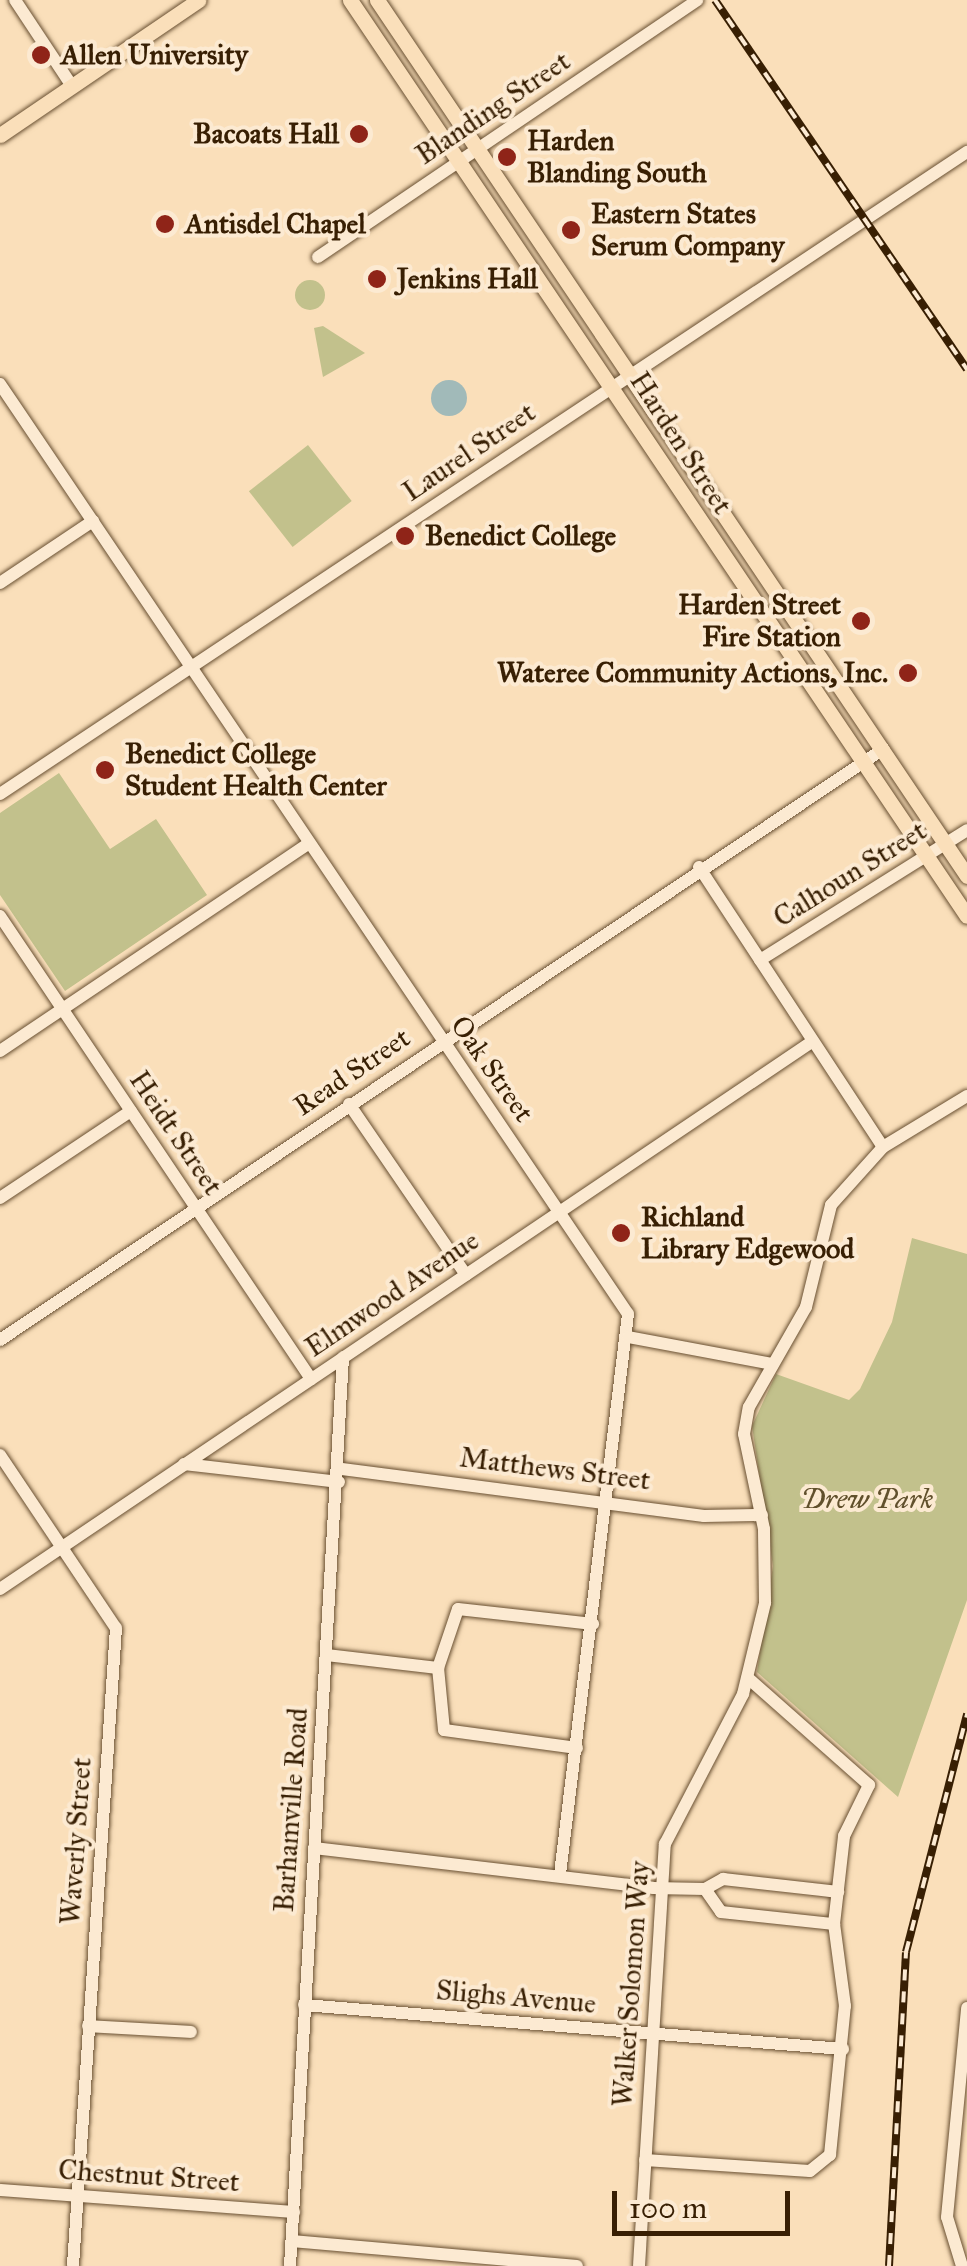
<!DOCTYPE html>
<html>
<head>
<meta charset="utf-8">
<style>
	body { margin:0 }
	#map { position:relative; width:967px; height:2266px; overflow:hidden; background:#fadfba; font-family:"IM FELL Great Primer",serif }
	div>[style] { position:absolute }
	.green>* { inset:0; background:#c2c18c; transform-origin:0 0 }
	.round { border-radius:50% }
	.water>* { inset:0; background:#a1bab9 }
	.roads { filter:drop-shadow(0 0 2px #684f31) drop-shadow(0 0 2px #684f31) }
	.minor>* { height:12px; margin:-6px; padding:0 6px; transform-origin:6px; border-radius:6px; background:#fcead2 }
	.major>* { height:15px; margin:-7.5px; padding:0 7.5px; transform-origin:7.5px; border-radius:7.5px; background:#fadfba }
	.rail>* { height:8px; margin-top:-4px; transform-origin:0; background:repeating-linear-gradient(90deg,#fcead2 0 11px,#381f03 0 22px); box-sizing:border-box; border-block:2px solid #381f03 }
	.dots>* { width:28px; height:28px; translate:-50% -50%; box-sizing:border-box; border:5px solid #fcead2; border-radius:50% }
	span { translate:-50% -50%; white-space:nowrap; text-align:center; line-height:1.15; -webkit-text-stroke:8px #fcead2; paint-order:stroke }
	.poi-label { font-size:28px; color:#381f03; font-weight:700 }
	.left { translate:0 -50%; text-align:left }
	.right { translate:-100% -50%; text-align:right }
	.street-label { font-size:28px; color:#381f03 }
	.park-label { font-size:28px; color:#61502c; font-style:italic }
	.scale { position:absolute; left:612px; top:2191px; width:178px; height:45px; box-sizing:border-box; border:5px solid #381f03; border-top:0; padding-left:12px; font-size:30px; line-height:35px; white-space:nowrap; color:#381f03; -webkit-text-stroke:8px #fcead2; paint-order:stroke }
</style>
</head>
<body>
<div id="map">
	<div class="green">
		<div class="round" style="left:295px;top:280px;width:30px;height:30px"></div>
		<div style="clip-path:polygon(323px 326px,365px 353px,323px 377px,314px 328px)"></div>
		<div style="left:308px;top:445px;width:71px;height:75px;rotate:52deg"></div>
		<div style="clip-path:polygon(59px 773px,110px 849px,156px 819px,207px 895px,65px 991px,0 895px,0 813px)"></div>
		<div style="clip-path:polygon(912px 1238px,967px 1254px,967px 1600px,898px 1797px,757px 1672px,773px 1566px,752px 1426px,776px 1374px,849px 1400px,860px 1389px,892px 1322px)"></div>
	</div>
	<div class="water">
		<div class="round" style="left:431px;top:380px;width:36px;height:36px"></div>
	</div>
	<div class="roads">
		<div class="minor">
			<div style="left:15px;top:0;width:103px;rotate:56.5deg"></div>
			<div style="left:318px;top:257px;width:458px;rotate:-34.1deg"></div>
			<div style="left:0;top:384px;width:1122px;rotate:55.97deg"></div>
			<div style="left:628px;top:1314px;width:564px;rotate:96.92deg"></div>
			<div style="left:0;top:583px;width:112px;rotate:-33.7deg"></div>
			<div style="left:0;top:794px;width:1161px;rotate:-33.58deg"></div>
			<div style="left:699px;top:867px;width:335px;rotate:56.7deg"></div>
			<div style="left:0;top:916px;width:558px;rotate:56.11deg"></div>
			<div style="left:760px;top:960px;width:244px;rotate:-32.1deg"></div>
			<div style="left:0;top:1051px;width:371px;rotate:-33.9deg"></div>
			<div style="left:349px;top:1104px;width:207px;rotate:55.6deg"></div>
			<div style="left:0;top:1198px;width:157px;rotate:-33.6deg"></div>
			<div style="left:628px;top:1337px;width:147px;rotate:10.6deg"></div>
			<div style="left:0;top:1340px;width:1063px;rotate:-33.79deg"></div>
			<div style="left:0;top:1455px;width:208px;rotate:56.2deg"></div>
			<div style="left:116px;top:1628px;width:639px;rotate:93.86deg"></div>
			<div style="left:184px;top:1464px;width:156px;rotate:6.6deg"></div>
			<div style="left:342px;top:1469px;width:365px;rotate:7.4deg"></div>
			<div style="left:704px;top:1516px;width:58px;rotate:-1deg"></div>
			<div style="left:0;top:1589px;width:980px;rotate:-33.98deg"></div>
			<div style="left:326px;top:1655px;width:113px;rotate:6.6deg"></div>
			<div style="left:577px;top:1748px;width:134px;rotate:-172.3deg"></div>
			<div style="left:444px;top:1730px;width:62px;rotate:-95.5deg"></div>
			<div style="left:438px;top:1668px;width:62px;rotate:-71.3deg"></div>
			<div style="left:458px;top:1609px;width:136px;rotate:6.3deg"></div>
			<div style="left:314px;top:1848px;width:341px;rotate:6.7deg"></div>
			<div style="left:653px;top:1888px;width:52px;rotate:1.1deg"></div>
			<div style="left:705px;top:1889px;width:21px;rotate:-29deg"></div>
			<div style="left:723px;top:1879px;width:116px;rotate:6.4deg"></div>
			<div style="left:705px;top:1889px;width:28px;rotate:55deg"></div>
			<div style="left:721px;top:1912px;width:114px;rotate:6.1deg"></div>
			<div style="left:304px;top:2005px;width:541px;rotate:4.67deg"></div>
			<div style="left:88px;top:2026px;width:103px;rotate:3.3deg"></div>
			<div style="left:645px;top:2160px;width:165px;rotate:3.8deg"></div>
			<div style="left:810px;top:2171px;width:26px;rotate:-39deg"></div>
			<div style="left:830px;top:2155px;width:150px;rotate:-84.3deg"></div>
			<div style="left:845px;top:2006px;width:83px;rotate:-97.6deg"></div>
			<div style="left:834px;top:1924px;width:89px;rotate:-83.5deg"></div>
			<div style="left:844px;top:1836px;width:57px;rotate:-63.9deg"></div>
			<div style="left:869px;top:1785px;width:162px;rotate:-138.5deg"></div>
			<div style="left:0;top:2190px;width:295px;rotate:4.3deg"></div>
			<div style="left:292px;top:2241px;width:286px;rotate:5deg"></div>
			<div style="left:290px;top:2266px;width:910px;rotate:-86.66deg"></div>
			<div style="left:639px;top:2266px;width:423px;rotate:-86.5deg"></div>
			<div style="left:665px;top:1844px;width:169px;rotate:-62.5deg"></div>
			<div style="left:743px;top:1694px;width:94px;rotate:-76.4deg"></div>
			<div style="left:765px;top:1603px;width:74px;rotate:-90.8deg"></div>
			<div style="left:764px;top:1529px;width:97px;rotate:-101.9deg"></div>
			<div style="left:744px;top:1434px;width:27px;rotate:-80deg"></div>
			<div style="left:749px;top:1407px;width:115px;rotate:-60.3deg"></div>
			<div style="left:806px;top:1307px;width:105px;rotate:-76.2deg"></div>
			<div style="left:831px;top:1205px;width:78px;rotate:-48.1deg"></div>
			<div style="left:883px;top:1147px;width:98px;rotate:-31.3deg"></div>
			<div style="left:962px;top:2266px;width:51px;rotate:-107deg"></div>
			<div style="left:947px;top:2217px;width:210px;rotate:-84.5deg"></div>
		</div>
		<div class="major">
			<div style="left:350px;top:0;width:1104px;rotate:56.04deg"></div>
			<div style="left:377px;top:0;width:1056px;rotate:56.04deg"></div>
			<div style="left:0;top:135px;width:240px;rotate:-34.2deg"></div>
		</div>
	</div>
	<div class="rail">
		<div style="left:715px;top:0;width:447px;rotate:55.7deg"></div>
		<div style="left:889px;top:2266px;width:314px;rotate:-86.9deg"></div>
		<div style="left:906px;top:1952px;width:246px;rotate:-75.6deg"></div>
	</div>
	<div class="dots">
		<div style="left:41px;top:55px;background:#8f2418"></div>
		<div style="left:359px;top:134px;background:#8f2418"></div>
		<div style="left:507px;top:157px;background:#8f2418"></div>
		<div style="left:165px;top:224px;background:#8f2418"></div>
		<div style="left:571px;top:230px;background:#8f2418"></div>
		<div style="left:377px;top:279px;background:#8f2418"></div>
		<div style="left:405px;top:536px;background:#8f2418"></div>
		<div style="left:861px;top:621px;background:#8f2418"></div>
		<div style="left:908px;top:673px;background:#8f2418"></div>
		<div style="left:105px;top:770px;background:#8f2418"></div>
		<div style="left:621px;top:1233px;background:#8f2418"></div>
	</div>
	<div class="poi-label">
		<span class="left" style="left:61px;top:55px">Allen University</span>
		<span class="right" style="left:339px;top:134px">Bacoats Hall</span>
		<span class="left" style="left:527px;top:157px">Harden<br>Blanding South</span>
		<span class="left" style="left:591px;top:230px">Eastern States<br>Serum Company</span>
		<span class="left" style="left:185px;top:224px">Antisdel Chapel</span>
		<span class="left" style="left:397px;top:279px">Jenkins Hall</span>
		<span class="left" style="left:425px;top:536px">Benedict College</span>
		<span class="right" style="left:841px;top:621px">Harden Street<br>Fire Station</span>
		<span class="right" style="left:888px;top:673px">Wateree Community Actions, Inc.</span>
		<span class="left" style="left:125px;top:770px">Benedict College<br>Student Health Center</span>
		<span class="left" style="left:641px;top:1233px">Richland<br>Library Edgewood</span>
	</div>
	<div class="street-label">
		<span style="left:493px;top:108px;rotate:-34deg">Blanding Street</span>
		<span style="left:681px;top:443px;rotate:57deg">Harden Street</span>
		<span style="left:469px;top:452px;rotate:-34deg">Laurel Street</span>
		<span style="left:850px;top:874px;rotate:-32deg">Calhoun Street</span>
		<span style="left:492px;top:1069px;rotate:55deg">Oak Street</span>
		<span style="left:352px;top:1072px;rotate:-34deg">Read Street</span>
		<span style="left:176px;top:1133px;rotate:56deg">Heidt Street</span>
		<span style="left:392px;top:1294px;rotate:-34deg">Elmwood Avenue</span>
		<span style="left:555px;top:1469px;rotate:7deg">Matthews Street</span>
		<span style="left:291px;top:1810px;rotate:-86deg">Barhamville Road</span>
		<span style="left:76px;top:1841px;rotate:-86deg">Waverly Street</span>
		<span style="left:631px;top:1984px;rotate:-86deg">Walker Solomon Way</span>
		<span style="left:516px;top:1997px;rotate:5deg">Slighs Avenue</span>
		<span style="left:149px;top:2176px;rotate:4deg">Chestnut Street</span>
	</div>
	<div class="park-label">
		<span style="left:867px;top:1499px">Drew Park</span>
	</div>
	<div class="scale">100 m</div>
</div>
</body>
</html>
